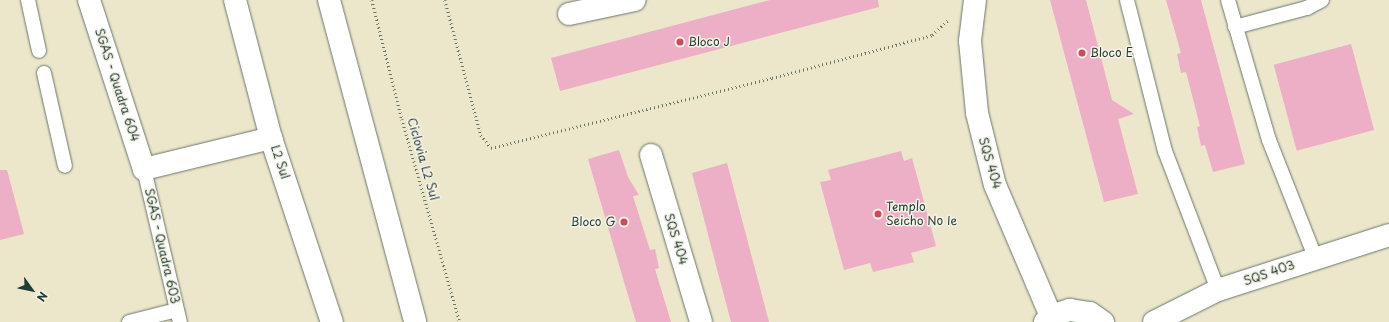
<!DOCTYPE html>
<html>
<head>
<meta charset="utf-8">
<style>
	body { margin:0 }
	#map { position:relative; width:1389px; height:322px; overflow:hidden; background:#ece6cb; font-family:"Playpen Sans",sans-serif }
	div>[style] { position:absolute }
	.building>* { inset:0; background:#ecafc5; transform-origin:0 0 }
	.path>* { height:2.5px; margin-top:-1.25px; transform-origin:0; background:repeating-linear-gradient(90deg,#677869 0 1px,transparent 0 4px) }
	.roads { filter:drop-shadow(0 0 1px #677869) drop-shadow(0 0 1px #677869) }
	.lane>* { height:14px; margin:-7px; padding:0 7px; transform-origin:7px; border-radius:7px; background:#fff }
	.street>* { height:22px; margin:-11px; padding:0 11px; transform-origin:11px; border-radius:11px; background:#fff }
	.secondary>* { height:22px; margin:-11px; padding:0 11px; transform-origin:11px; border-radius:11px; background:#fff }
	.primary>* { height:22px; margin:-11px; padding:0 11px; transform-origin:11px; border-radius:11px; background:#fff }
	.dots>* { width:11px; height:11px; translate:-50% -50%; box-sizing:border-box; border:2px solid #f7f3e8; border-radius:50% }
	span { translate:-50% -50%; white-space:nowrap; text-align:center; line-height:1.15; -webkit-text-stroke:3px #f7f3e8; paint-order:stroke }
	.poi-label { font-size:12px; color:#1f3d34 }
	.left { translate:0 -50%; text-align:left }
	.right { translate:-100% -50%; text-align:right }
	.street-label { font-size:12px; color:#1f3d34 }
	.north { position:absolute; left:12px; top:270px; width:40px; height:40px; -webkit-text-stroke:3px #f7f3e8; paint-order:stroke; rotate:123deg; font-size:11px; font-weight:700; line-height:16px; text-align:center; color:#1f3d34 }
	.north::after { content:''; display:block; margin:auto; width:14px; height:18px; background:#1f3d34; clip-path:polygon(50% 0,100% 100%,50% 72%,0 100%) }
</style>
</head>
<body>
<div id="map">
	<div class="building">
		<div style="clip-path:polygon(770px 0,878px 0,879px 7px,560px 91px,551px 58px)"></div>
		<div style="clip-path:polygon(1050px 0,1086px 0,1112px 100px,1134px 114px,1118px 119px,1138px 194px,1104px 202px)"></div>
		<div style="clip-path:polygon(1166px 0,1201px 0,1245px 164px,1213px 172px,1205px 145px,1201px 146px,1197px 127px,1200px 126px,1186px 72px,1181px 73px,1177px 54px,1181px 53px)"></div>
		<div style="left:1351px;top:44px;width:89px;height:80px;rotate:75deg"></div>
		<div style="clip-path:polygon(619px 150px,628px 177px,639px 195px,633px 196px,650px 250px,655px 249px,659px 268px,655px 269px,671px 322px,636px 322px,622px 275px,588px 159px)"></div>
		<div style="clip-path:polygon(901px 151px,904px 161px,912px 158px,936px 246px,911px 253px,914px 262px,873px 272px,870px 263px,844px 270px,820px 182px,831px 180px,828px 170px)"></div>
		<div style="clip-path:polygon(727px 163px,769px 322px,731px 322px,717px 269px,692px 173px)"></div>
		<div style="clip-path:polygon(0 170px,7px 170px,24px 234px,0 240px)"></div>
	</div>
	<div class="path">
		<div style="left:372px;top:0;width:123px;rotate:75.9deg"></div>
		<div style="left:402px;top:119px;width:211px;rotate:74.1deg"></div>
		<div style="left:445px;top:0;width:140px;rotate:75.1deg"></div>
		<div style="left:481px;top:135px;width:16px;rotate:52deg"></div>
		<div style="left:491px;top:148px;width:290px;rotate:-14deg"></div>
		<div style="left:772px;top:78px;width:166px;rotate:-15deg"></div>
		<div style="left:932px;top:35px;width:21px;rotate:-43deg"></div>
	</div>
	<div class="roads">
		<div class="lane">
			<div style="left:28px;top:0;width:52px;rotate:77.8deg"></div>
			<div style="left:1127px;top:0;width:156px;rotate:75.9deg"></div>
			<div style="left:1165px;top:151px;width:149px;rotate:69.1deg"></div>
			<div style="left:1228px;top:0;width:146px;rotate:73.7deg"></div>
			<div style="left:1269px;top:140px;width:126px;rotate:68.5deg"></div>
			<div style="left:1235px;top:27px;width:74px;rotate:-14.8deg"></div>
			<div style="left:1307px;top:8px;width:17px;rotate:-28deg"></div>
			<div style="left:44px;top:73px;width:95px;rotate:77.3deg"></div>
			<div style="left:144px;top:169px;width:157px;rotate:76.8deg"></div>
			<div style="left:129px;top:322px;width:49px;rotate:-14deg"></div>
		</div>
		<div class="street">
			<div style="left:975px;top:0;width:41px;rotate:97deg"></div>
			<div style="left:970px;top:41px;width:72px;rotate:84.4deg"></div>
			<div style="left:977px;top:113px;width:74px;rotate:76deg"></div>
			<div style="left:995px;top:185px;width:142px;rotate:66.9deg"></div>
			<div style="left:569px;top:14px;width:67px;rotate:-12deg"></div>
			<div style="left:651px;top:155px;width:174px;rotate:73.3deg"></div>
			<div style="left:1045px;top:322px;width:8px;rotate:-45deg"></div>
			<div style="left:1051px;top:316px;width:20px;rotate:-18deg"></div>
			<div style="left:1070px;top:310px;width:20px;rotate:9deg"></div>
			<div style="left:1090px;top:313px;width:16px;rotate:35deg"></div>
			<div style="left:1154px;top:322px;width:72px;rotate:-26.6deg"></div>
			<div style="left:1218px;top:290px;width:180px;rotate:-17.8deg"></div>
		</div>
		<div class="secondary">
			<div style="left:89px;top:0;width:178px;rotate:72deg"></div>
			<div style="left:144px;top:169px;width:131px;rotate:-13.7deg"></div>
		</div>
		<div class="primary">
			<div style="left:235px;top:0;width:143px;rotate:75.4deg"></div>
			<div style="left:271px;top:138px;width:194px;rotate:71.7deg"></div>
			<div style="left:329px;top:0;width:333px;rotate:75deg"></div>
		</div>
	</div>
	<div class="dots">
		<div style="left:680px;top:42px;background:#d1495b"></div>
		<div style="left:1082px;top:53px;background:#d1495b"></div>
		<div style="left:878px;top:214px;background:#d1495b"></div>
		<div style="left:624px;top:222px;background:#d1495b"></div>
	</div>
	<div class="poi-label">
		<span class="left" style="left:688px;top:42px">Bloco J</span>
		<span class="left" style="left:1090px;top:53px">Bloco E</span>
		<span class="left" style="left:886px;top:214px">Templo<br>Seicho No Ie</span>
		<span class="right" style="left:616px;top:222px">Bloco G</span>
	</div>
	<div class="street-label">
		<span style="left:117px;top:85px;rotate:72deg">SGAS - Quadra 604</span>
		<span style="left:423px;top:159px;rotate:74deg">Ciclovia L2 Sul</span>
		<span style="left:280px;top:162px;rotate:72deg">L2 Sul</span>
		<span style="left:990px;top:163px;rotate:74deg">SQS 404</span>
		<span style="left:676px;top:239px;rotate:73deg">SQS 404</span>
		<span style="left:162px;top:246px;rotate:77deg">SGAS - Quadra 603</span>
		<span style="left:1269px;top:273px;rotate:-19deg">SQS 403</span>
	</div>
	<div class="north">N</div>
</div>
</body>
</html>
